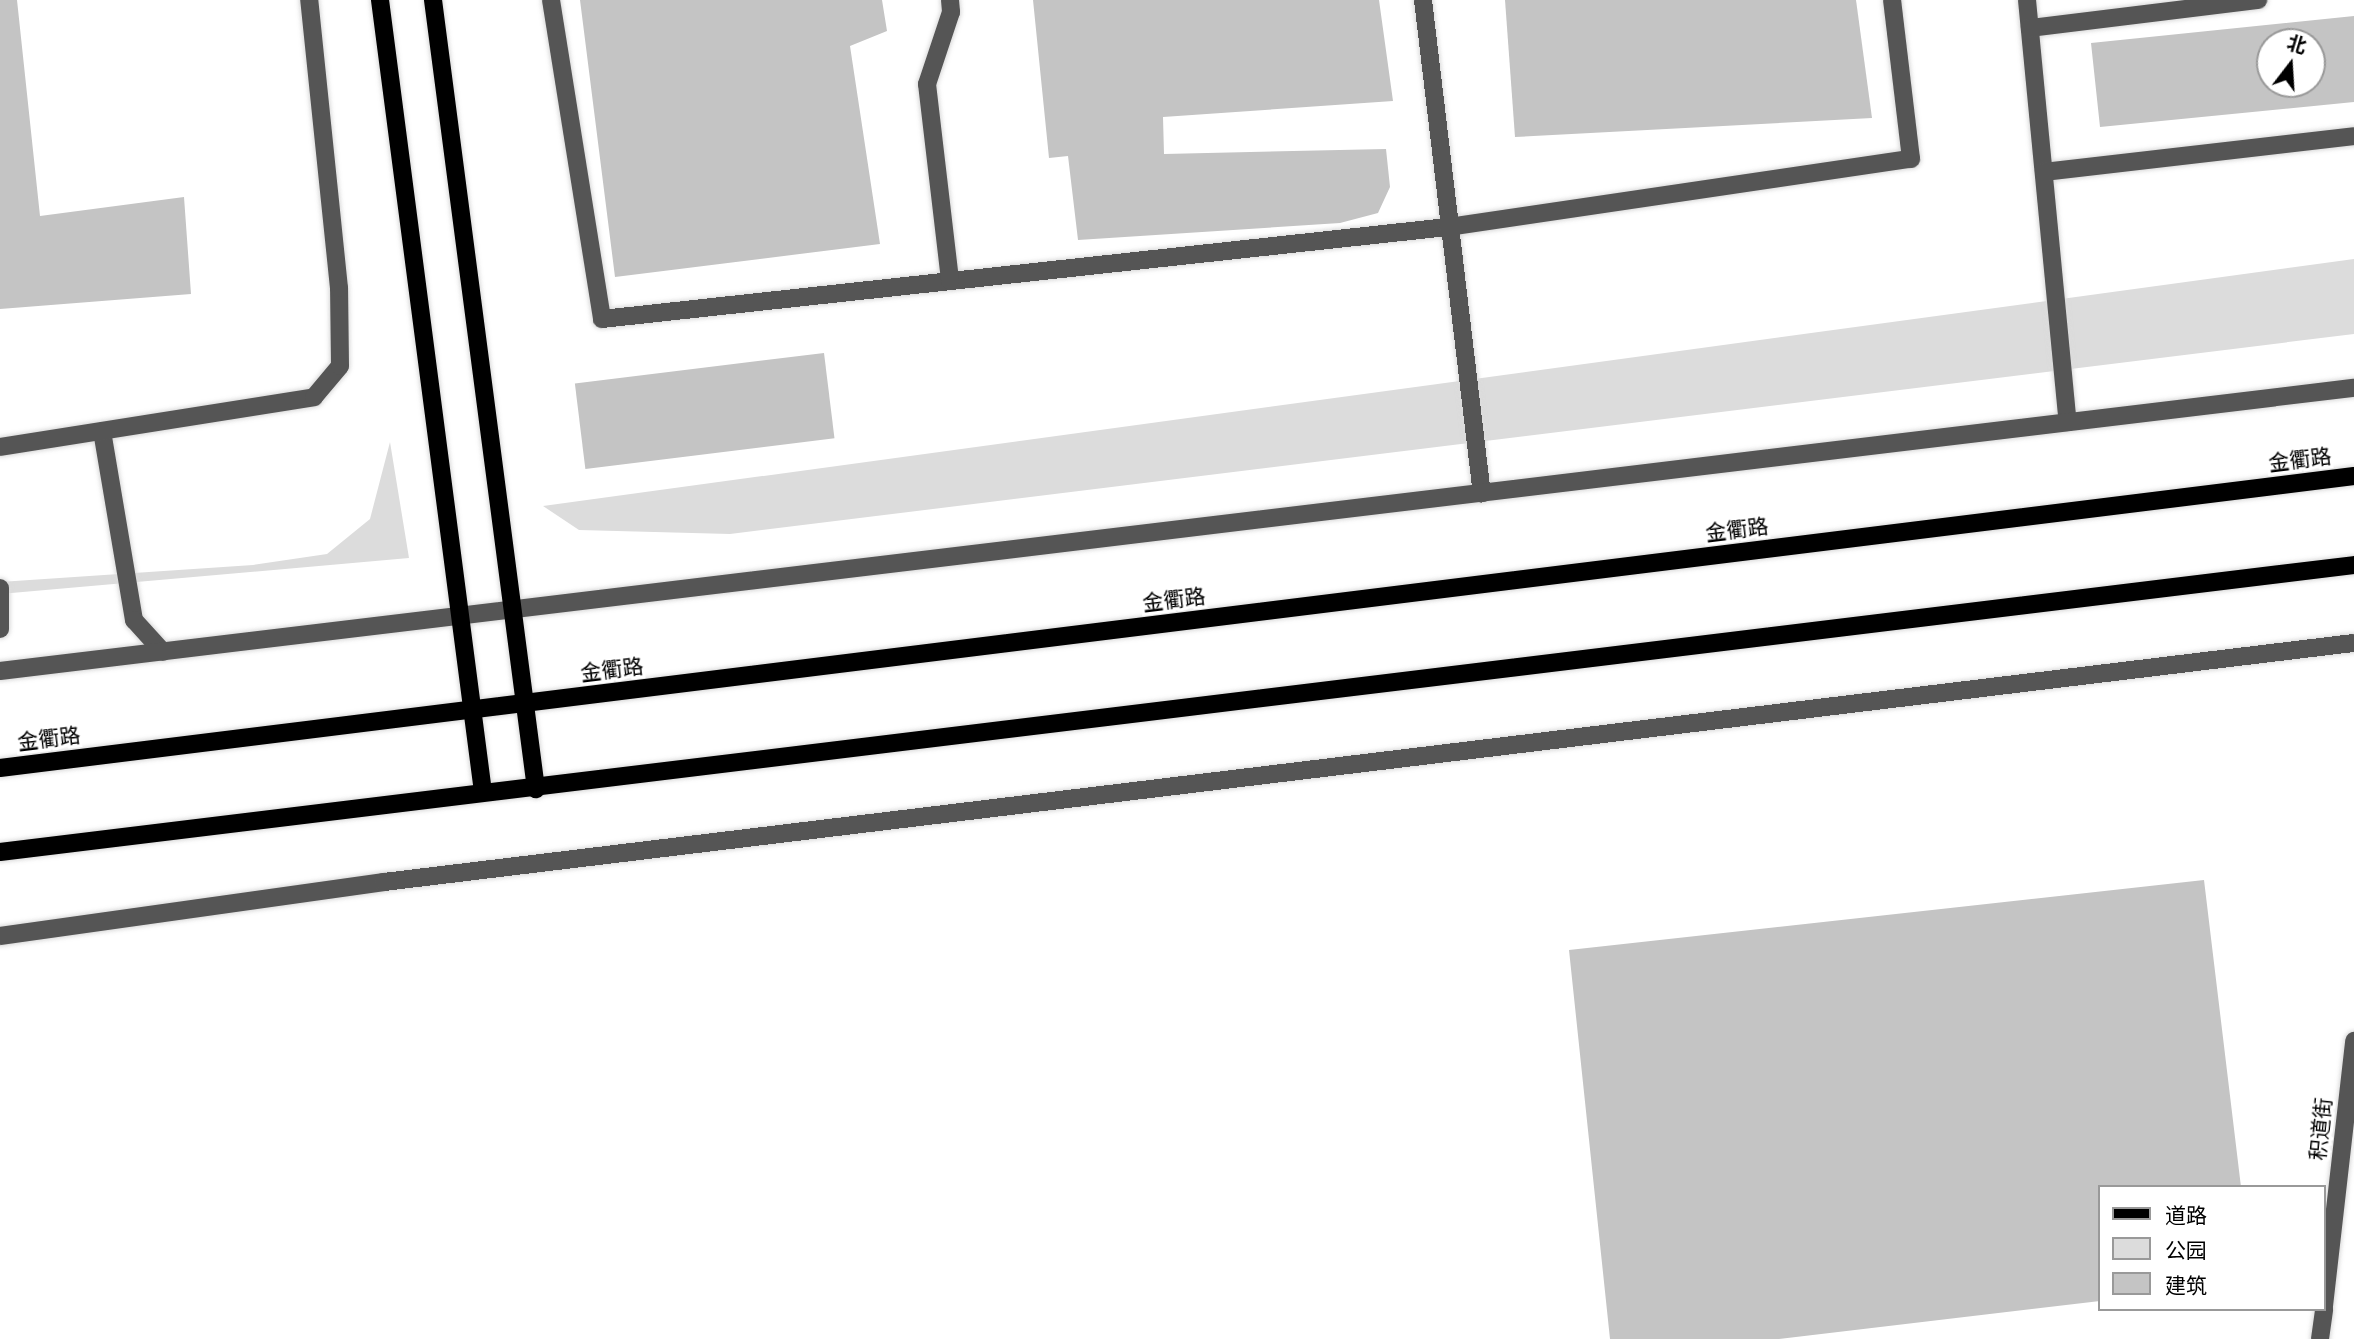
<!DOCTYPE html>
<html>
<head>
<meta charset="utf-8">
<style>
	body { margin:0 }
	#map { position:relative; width:2354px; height:1339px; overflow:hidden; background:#fff; font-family:"Space Grotesk","Noto Sans SC",sans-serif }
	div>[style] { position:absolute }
	.green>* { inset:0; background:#dcdcdc }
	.building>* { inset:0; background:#c4c4c4; transform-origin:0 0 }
	.roads { filter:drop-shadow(0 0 2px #dbdbdb) drop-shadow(0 0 2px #dbdbdb) }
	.minor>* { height:18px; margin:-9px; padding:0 9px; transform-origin:9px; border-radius:9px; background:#555 }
	.major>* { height:18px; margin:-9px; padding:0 9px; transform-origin:9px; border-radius:9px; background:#000 }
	span { translate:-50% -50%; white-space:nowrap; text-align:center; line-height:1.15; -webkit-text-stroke:6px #fff; paint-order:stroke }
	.street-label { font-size:21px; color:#000 }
	.legend { position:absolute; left:2098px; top:1185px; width:228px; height:126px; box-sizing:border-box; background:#fff; border:2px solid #999; margin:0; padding:9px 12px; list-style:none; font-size:21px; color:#000 }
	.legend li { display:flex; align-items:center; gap:14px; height:35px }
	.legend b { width:35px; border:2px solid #999 }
	.north { position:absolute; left:2256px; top:28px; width:70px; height:70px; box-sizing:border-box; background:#fff; border:2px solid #999; border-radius:50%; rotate:17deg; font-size:19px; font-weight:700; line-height:28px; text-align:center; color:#000 }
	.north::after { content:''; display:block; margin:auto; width:24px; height:32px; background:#000; clip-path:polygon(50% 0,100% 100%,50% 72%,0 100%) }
</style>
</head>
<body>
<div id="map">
	<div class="green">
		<div style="clip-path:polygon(2354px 259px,2354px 334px,730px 534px,579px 530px,543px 506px)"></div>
		<div style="clip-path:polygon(390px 442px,409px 558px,0 594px,0 582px,253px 565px,327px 554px,370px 519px)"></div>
	</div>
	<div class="building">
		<div style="clip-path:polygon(0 0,17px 0,40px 216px,184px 197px,191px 294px,0 309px)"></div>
		<div style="clip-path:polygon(580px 0,882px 0,887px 31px,850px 46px,880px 244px,615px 277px)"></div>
		<div style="clip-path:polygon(1033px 0,1379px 0,1393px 101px,1163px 117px,1164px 154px,1386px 149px,1390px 187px,1378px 213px,1340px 223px,1078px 240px,1068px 156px,1049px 158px)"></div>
		<div style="clip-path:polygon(1505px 0,1856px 0,1872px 118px,1515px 137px)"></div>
		<div style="clip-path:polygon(evenodd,2354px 16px,2354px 102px,2100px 127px,2091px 43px,2354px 16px,2270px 42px,2312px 42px,2312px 84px,2270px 84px,2270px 42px)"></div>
		<div style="left:824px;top:353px;width:86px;height:251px;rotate:83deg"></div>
		<div style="clip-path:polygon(2204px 880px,2241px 1187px,2100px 1187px,2100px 1301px,1779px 1339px,1610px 1339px,1569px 950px)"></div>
	</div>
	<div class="roads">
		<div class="minor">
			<div style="left:551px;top:0;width:323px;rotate:80.9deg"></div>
			<div style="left:602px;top:319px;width:851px;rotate:-6.21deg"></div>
			<div style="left:1448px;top:227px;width:468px;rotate:-8.4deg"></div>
			<div style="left:1911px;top:159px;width:160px;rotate:-96.8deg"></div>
			<div style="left:950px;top:0;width:12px;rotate:85deg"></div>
			<div style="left:951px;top:12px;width:76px;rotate:108.4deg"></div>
			<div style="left:927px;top:84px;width:198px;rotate:83.3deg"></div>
			<div style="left:1423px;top:0;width:497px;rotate:83.2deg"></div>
			<div style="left:2027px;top:0;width:424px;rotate:84.5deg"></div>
			<div style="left:2030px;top:28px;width:230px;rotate:-7deg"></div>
			<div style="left:2044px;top:172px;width:312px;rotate:-6.6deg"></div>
			<div style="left:102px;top:431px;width:192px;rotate:80.4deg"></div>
			<div style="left:134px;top:620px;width:43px;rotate:47.8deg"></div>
			<div style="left:0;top:447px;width:318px;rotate:-9deg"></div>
			<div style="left:314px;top:397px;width:40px;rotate:-50deg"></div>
			<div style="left:340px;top:366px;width:78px;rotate:-90.7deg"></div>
			<div style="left:339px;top:288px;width:290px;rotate:-95.9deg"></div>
			<div style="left:0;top:588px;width:41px;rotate:90deg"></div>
			<div style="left:0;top:671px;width:2371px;rotate:-6.86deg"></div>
			<div style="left:0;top:936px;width:388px;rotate:-8deg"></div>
			<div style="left:384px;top:882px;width:1984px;rotate:-6.92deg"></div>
			<div style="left:2324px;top:1306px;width:267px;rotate:-83.5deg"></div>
			<div style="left:2320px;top:1339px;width:30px;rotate:-82deg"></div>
		</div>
		<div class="major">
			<div style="left:380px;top:0;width:799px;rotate:82.59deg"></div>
			<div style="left:433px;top:0;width:796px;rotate:82.56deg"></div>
			<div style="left:0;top:768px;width:2372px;rotate:-7.07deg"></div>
			<div style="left:0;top:852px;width:2371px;rotate:-6.95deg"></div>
		</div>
	</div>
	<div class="street-label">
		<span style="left:2300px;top:460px;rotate:-7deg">金衢路</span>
		<span style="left:1737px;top:530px;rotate:-7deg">金衢路</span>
		<span style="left:1174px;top:600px;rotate:-7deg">金衢路</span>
		<span style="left:612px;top:670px;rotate:-7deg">金衢路</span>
		<span style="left:49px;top:739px;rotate:-7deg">金衢路</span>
		<span style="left:2321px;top:1129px;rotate:-84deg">积道街</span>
	</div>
	<ul class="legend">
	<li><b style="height:9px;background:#000"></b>道路</li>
	<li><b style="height:19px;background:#dcdcdc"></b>公园</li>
	<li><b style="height:19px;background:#c4c4c4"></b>建筑</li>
	</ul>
	<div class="north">北</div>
</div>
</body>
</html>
